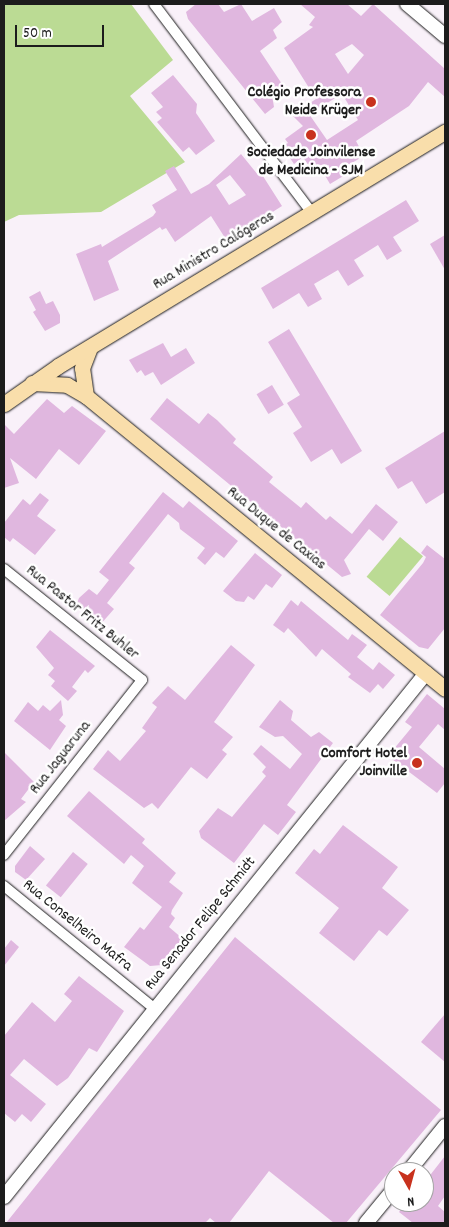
<!DOCTYPE html>
<html>
<head>
<meta charset="utf-8">
<style>
	body { margin:0 }
	#map { position:relative; width:449px; height:1227px; overflow:hidden; background:#f9f1f9; font-family:Dekko,sans-serif }
	div>[style] { position:absolute }
	.green>* { inset:0; background:#bbdb94; transform-origin:0 0 }
	.building>* { inset:0; background:#e0b7df; transform-origin:0 0 }
	.roads { filter:drop-shadow(0 0 1px #1c1c1c) drop-shadow(0 0 1px #1c1c1c) }
	.street>* { height:10px; margin:-5px; padding:0 5px; transform-origin:5px; border-radius:5px; background:#fff }
	.secondary>* { height:14px; margin:-7px; padding:0 7px; transform-origin:7px; border-radius:7px; background:#fff }
	.primary>* { height:15px; margin:-7.5px; padding:0 7.5px; transform-origin:7.5px; border-radius:7.5px; background:#f9deab }
	.dots>* { width:14px; height:14px; translate:-50% -50%; box-sizing:border-box; border:2px solid #fff; border-radius:50% }
	span { translate:-50% -50%; white-space:nowrap; text-align:center; line-height:1.15; -webkit-text-stroke:5px #fff; paint-order:stroke }
	.poi-label { font-size:16px; color:#1c1c1c; font-weight:700 }
	.right { translate:-100% -50%; text-align:right }
	.street-label { font-size:16px; color:#1c1c1c }
	.frame { position:absolute; inset:0; border:5px solid #1c1c1c; pointer-events:none }
	.north { position:absolute; left:384px; top:1162px; width:50px; height:50px; box-sizing:border-box; background:#fff; border:1px solid #a4a4a4; border-radius:50%; rotate:173deg; font-size:14px; font-weight:700; line-height:20px; text-align:center; color:#1c1c1c }
	.north::after { content:''; display:block; margin:auto; width:18px; height:22px; background:#c8321e; clip-path:polygon(50% 0,100% 100%,50% 72%,0 100%) }
	.scale { position:absolute; left:15px; top:25px; width:89px; height:22px; box-sizing:border-box; border:2px solid #1c1c1c; border-top:0; padding-left:6px; font-size:15px; line-height:18px; white-space:nowrap; color:#1c1c1c; -webkit-text-stroke:4px #fff; paint-order:stroke }
</style>
</head>
<body>
<div id="map">
	<div class="green">
		<div style="clip-path:polygon(4px 4px,131px 4px,173px 60px,130px 96px,185px 162px,101px 212px,19px 215px,4px 222px)"></div>
		<div style="left:400px;top:537px;width:30px;height:52px;rotate:40deg"></div>
	</div>
	<div class="building">
		<div style="clip-path:polygon(196px 4px,218px 4px,224px 12px,241px 4px,252px 21px,274px 8px,282px 22px,273px 30px,277px 38px,260px 51px,286px 90px,273px 101px,274px 107px,265px 114px,188px 19px,186px 12px)"></div>
		<div style="clip-path:polygon(evenodd,300px 4px,347px 4px,361px 16px,373px 4px,445px 69px,445px 97px,428px 82px,409px 106px,356px 141px,364px 156px,341px 169px,345px 175px,330px 184px,320px 167px,311px 169px,303px 157px,294px 164px,282px 146px,288px 143px,285px 139px,303px 126px,292px 115px,316px 99px,284px 48px,313px 27px,309px 25px,315px 17px,300px 4px,352px 44px,364px 55px,348px 74px,335px 54px,352px 44px,300px 4px,342px 94px,358px 120px,327px 140px,309px 114px,342px 94px)"></div>
		<div style="clip-path:polygon(173px 75px,197px 104px,196px 113px,215px 141px,196px 155px,189px 147px,183px 152px,157px 122px,162px 118px,156px 112px,163px 107px,151px 93px)"></div>
		<div style="clip-path:polygon(evenodd,241px 154px,258px 175px,261px 173px,282px 206px,227px 241px,211px 216px,175px 242px,166px 228px,162px 230px,160px 227px,108px 261px,119px 290px,94px 301px,76px 254px,101px 244px,102px 247px,153px 216px,156px 212px,152px 205px,177px 190px,165px 171px,174px 166px,191px 194px,209px 184px,241px 154px,230px 175px,246px 195px,229px 205px,216px 185px,230px 175px)"></div>
		<div style="clip-path:polygon(406px 200px,419px 221px,393px 237px,402px 251px,387px 260px,378px 245px,354px 260px,364px 276px,348px 286px,338px 270px,314px 284px,322px 299px,308px 307px,299px 293px,273px 309px,261px 288px)"></div>
		<div style="clip-path:polygon(445px 235px,445px 270px,430px 244px)"></div>
		<div style="clip-path:polygon(40px 291px,46px 304px,53px 301px,60px 315px,60px 323px,45px 331px,33px 312px,36px 310px,29px 297px)"></div>
		<div style="clip-path:polygon(289px 329px,362px 451px,341px 464px,332px 449px,311px 462px,293px 433px,302px 427px,287px 403px,300px 395px,268px 342px)"></div>
		<div style="clip-path:polygon(163px 343px,171px 357px,186px 348px,195px 363px,161px 385px,153px 372px,145px 376px,141px 370px,137px 373px,129px 360px)"></div>
		<div style="left:272px;top:385px;width:23px;height:18px;rotate:59deg"></div>
		<div style="clip-path:polygon(167px 398px,199px 424px,208px 413px,217px 420px,236px 439px,233px 443px,273px 477px,269px 482px,301px 508px,306px 502px,326px 520px,330px 516px,352px 534px,376px 504px,398px 522px,383px 541px,369px 529px,344px 560px,351px 574px,342px 577px,150px 419px)"></div>
		<div style="clip-path:polygon(47px 399px,64px 413px,72px 406px,106px 431px,79px 465px,59px 449px,36px 479px,10px 458px,19px 483px,4px 488px,4px 424px,14px 434px)"></div>
		<div style="clip-path:polygon(445px 431px,445px 492px,426px 504px,412px 481px,398px 489px,385px 468px)"></div>
		<div style="clip-path:polygon(163px 492px,183px 508px,189px 501px,238px 541px,224px 558px,216px 552px,205px 565px,197px 558px,205px 548px,180px 529px,179px 523px,168px 514px,129px 563px,135px 568px,107px 603px,114px 609px,100px 625px,76px 606px,79px 598px,89px 589px,97px 595px,109px 580px,99px 572px)"></div>
		<div style="clip-path:polygon(40px 493px,49px 500px,37px 516px,56px 530px,35px 555px,13px 538px,10px 542px,4px 537px,4px 523px,23px 499px,30px 505px)"></div>
		<div style="clip-path:polygon(427px 545px,445px 559px,445px 628px,428px 649px,419px 647px,380px 615px,423px 563px,426px 557px,421px 553px)"></div>
		<div style="clip-path:polygon(255px 553px,282px 575px,272px 588px,266px 584px,254px 600px,248px 596px,244px 602px,236px 601px,223px 591px)"></div>
		<div style="clip-path:polygon(291px 600px,298px 606px,301px 601px,348px 640px,352px 634px,367px 645px,357px 657px,373px 670px,379px 662px,395px 675px,383px 689px,378px 684px,370px 693px,348px 677px,351px 674px,322px 649px,316px 657px,288px 628px,284px 633px,273px 625px)"></div>
		<div style="clip-path:polygon(50px 630px,95px 666px,88px 673px,85px 670px,72px 687px,77px 691px,68px 701px,51px 686px,55px 681px,48px 675px,54px 668px,36px 647px)"></div>
		<div style="clip-path:polygon(231px 645px,255px 665px,214px 722px,233px 737px,222px 750px,227px 754px,207px 779px,191px 767px,158px 809px,152px 803px,144px 808px,93px 769px,108px 750px,120px 761px,146px 731px,142px 728px,157px 707px,152px 703px,168px 686px,185px 700px)"></div>
		<div style="clip-path:polygon(427px 694px,445px 709px,445px 730px,438px 724px,419px 747px,445px 769px,445px 783px,437px 793px,388px 756px,412px 727px,405px 722px)"></div>
		<div style="clip-path:polygon(61px 700px,63px 715px,59px 720px,66px 726px,50px 750px,14px 721px,28px 702px,38px 711px,43px 705px,50px 711px)"></div>
		<div style="clip-path:polygon(280px 700px,293px 711px,291px 720px,311px 737px,319px 732px,333px 743px,287px 805px,296px 812px,278px 835px,264px 824px,234px 863px,201px 838px,199px 831px,218px 808px,232px 817px,266px 776px,262px 772px,266px 767px,253px 754px,261px 745px,290px 769px,302px 754px,283px 736px,275px 737px,259px 727px)"></div>
		<div style="clip-path:polygon(4px 752px,34px 782px,21px 799px,26px 802px,4px 821px)"></div>
		<div style="clip-path:polygon(89px 791px,145px 839px,142px 843px,176px 873px,169px 882px,183px 893px,172px 910px,171px 914px,175px 918px,169px 927px,183px 939px,162px 965px,150px 966px,124px 947px,140px 927px,144px 930px,162px 907px,132px 883px,144px 866px,131px 855px,124px 864px,67px 816px)"></div>
		<div style="clip-path:polygon(343px 825px,398px 867px,382px 888px,409px 910px,387px 936px,379px 930px,354px 961px,319px 933px,339px 908px,295px 873px,314px 849px,320px 854px)"></div>
		<div style="clip-path:polygon(30px 846px,45px 859px,26px 880px,15px 872px,15px 866px)"></div>
		<div style="left:73px;top:852px;width:19px;height:43px;rotate:39deg"></div>
		<div style="clip-path:polygon(235px 937px,441px 1110px,346px 1223px,334px 1223px,269px 1171px,229px 1223px,216px 1223px,210px 1218px,205px 1223px,6px 1223px)"></div>
		<div style="clip-path:polygon(11px 940px,19px 947px,4px 966px,4px 949px)"></div>
		<div style="clip-path:polygon(79px 976px,124px 1011px,97px 1052px,89px 1048px,68px 1078px,57px 1086px,24px 1059px,10px 1075px,46px 1104px,31px 1122px,22px 1114px,15px 1122px,4px 1113px,4px 1036px,32px 1002px,55px 1022px,72px 1001px,64px 994px)"></div>
		<div style="clip-path:polygon(445px 1014px,445px 1062px,421px 1042px)"></div>
		<div style="clip-path:polygon(445px 1156px,445px 1196px,438px 1206px,445px 1212px,445px 1223px,413px 1223px,399px 1212px,407px 1202px,424px 1202px,424px 1183px)"></div>
	</div>
	<div class="roads">
		<div class="street">
			<div style="left:154px;top:4px;width:262px;rotate:52.9deg"></div>
			<div style="left:4px;top:569px;width:177px;rotate:38.8deg"></div>
			<div style="left:142px;top:680px;width:223px;rotate:128.3deg"></div>
			<div style="left:4px;top:886px;width:195px;rotate:39.2deg"></div>
		</div>
		<div class="secondary">
			<div style="left:407px;top:4px;width:50px;rotate:40.1deg"></div>
			<div style="left:408px;top:1172px;width:59px;rotate:-51.2deg"></div>
			<div style="left:4px;top:1197px;width:673px;rotate:-51.15deg"></div>
			<div style="left:366px;top:1223px;width:44px;rotate:-50.5deg"></div>
		</div>
		<div class="primary">
			<div style="left:32px;top:383px;width:35px;rotate:3deg"></div>
			<div style="left:67px;top:385px;width:22px;rotate:30deg"></div>
			<div style="left:86px;top:396px;width:463px;rotate:39.2deg"></div>
			<div style="left:86px;top:396px;width:28px;rotate:-98deg"></div>
			<div style="left:82px;top:368px;width:22px;rotate:-69deg"></div>
			<div style="left:4px;top:404px;width:66px;rotate:-35.1deg"></div>
			<div style="left:58px;top:366px;width:452px;rotate:-31.2deg"></div>
		</div>
	</div>
	<div class="dots">
		<div style="left:371px;top:102px;background:#c8321e"></div>
		<div style="left:311px;top:135px;background:#c8321e"></div>
		<div style="left:417px;top:763px;background:#c8321e"></div>
	</div>
	<div class="poi-label">
		<span class="right" style="left:361px;top:102px">Colégio Professora<br>Neide Krüger</span>
		<span style="left:311px;top:162px">Sociedade Joinvilense<br>de Medicina - SJM</span>
		<span class="right" style="left:407px;top:763px">Comfort Hotel<br>Joinville</span>
	</div>
	<div class="street-label">
		<span style="left:214px;top:251px;rotate:-31deg">Rua Ministro Calógeras</span>
		<span style="left:276px;top:529px;rotate:39deg">Rua Duque de Caxias</span>
		<span style="left:82px;top:613px;rotate:39deg">Rua Pastor Fritz Buhler</span>
		<span style="left:61px;top:758px;rotate:-52deg">Rua Jaguaruna</span>
		<span style="left:201px;top:924px;rotate:-51deg">Rua Senador Felipe Schmidt</span>
		<span style="left:77px;top:926px;rotate:39deg">Rua Conselheiro Mafra</span>
	</div>
	<div class="frame"></div>
	<div class="north">N</div>
	<div class="scale">50 m</div>
</div>
</body>
</html>
